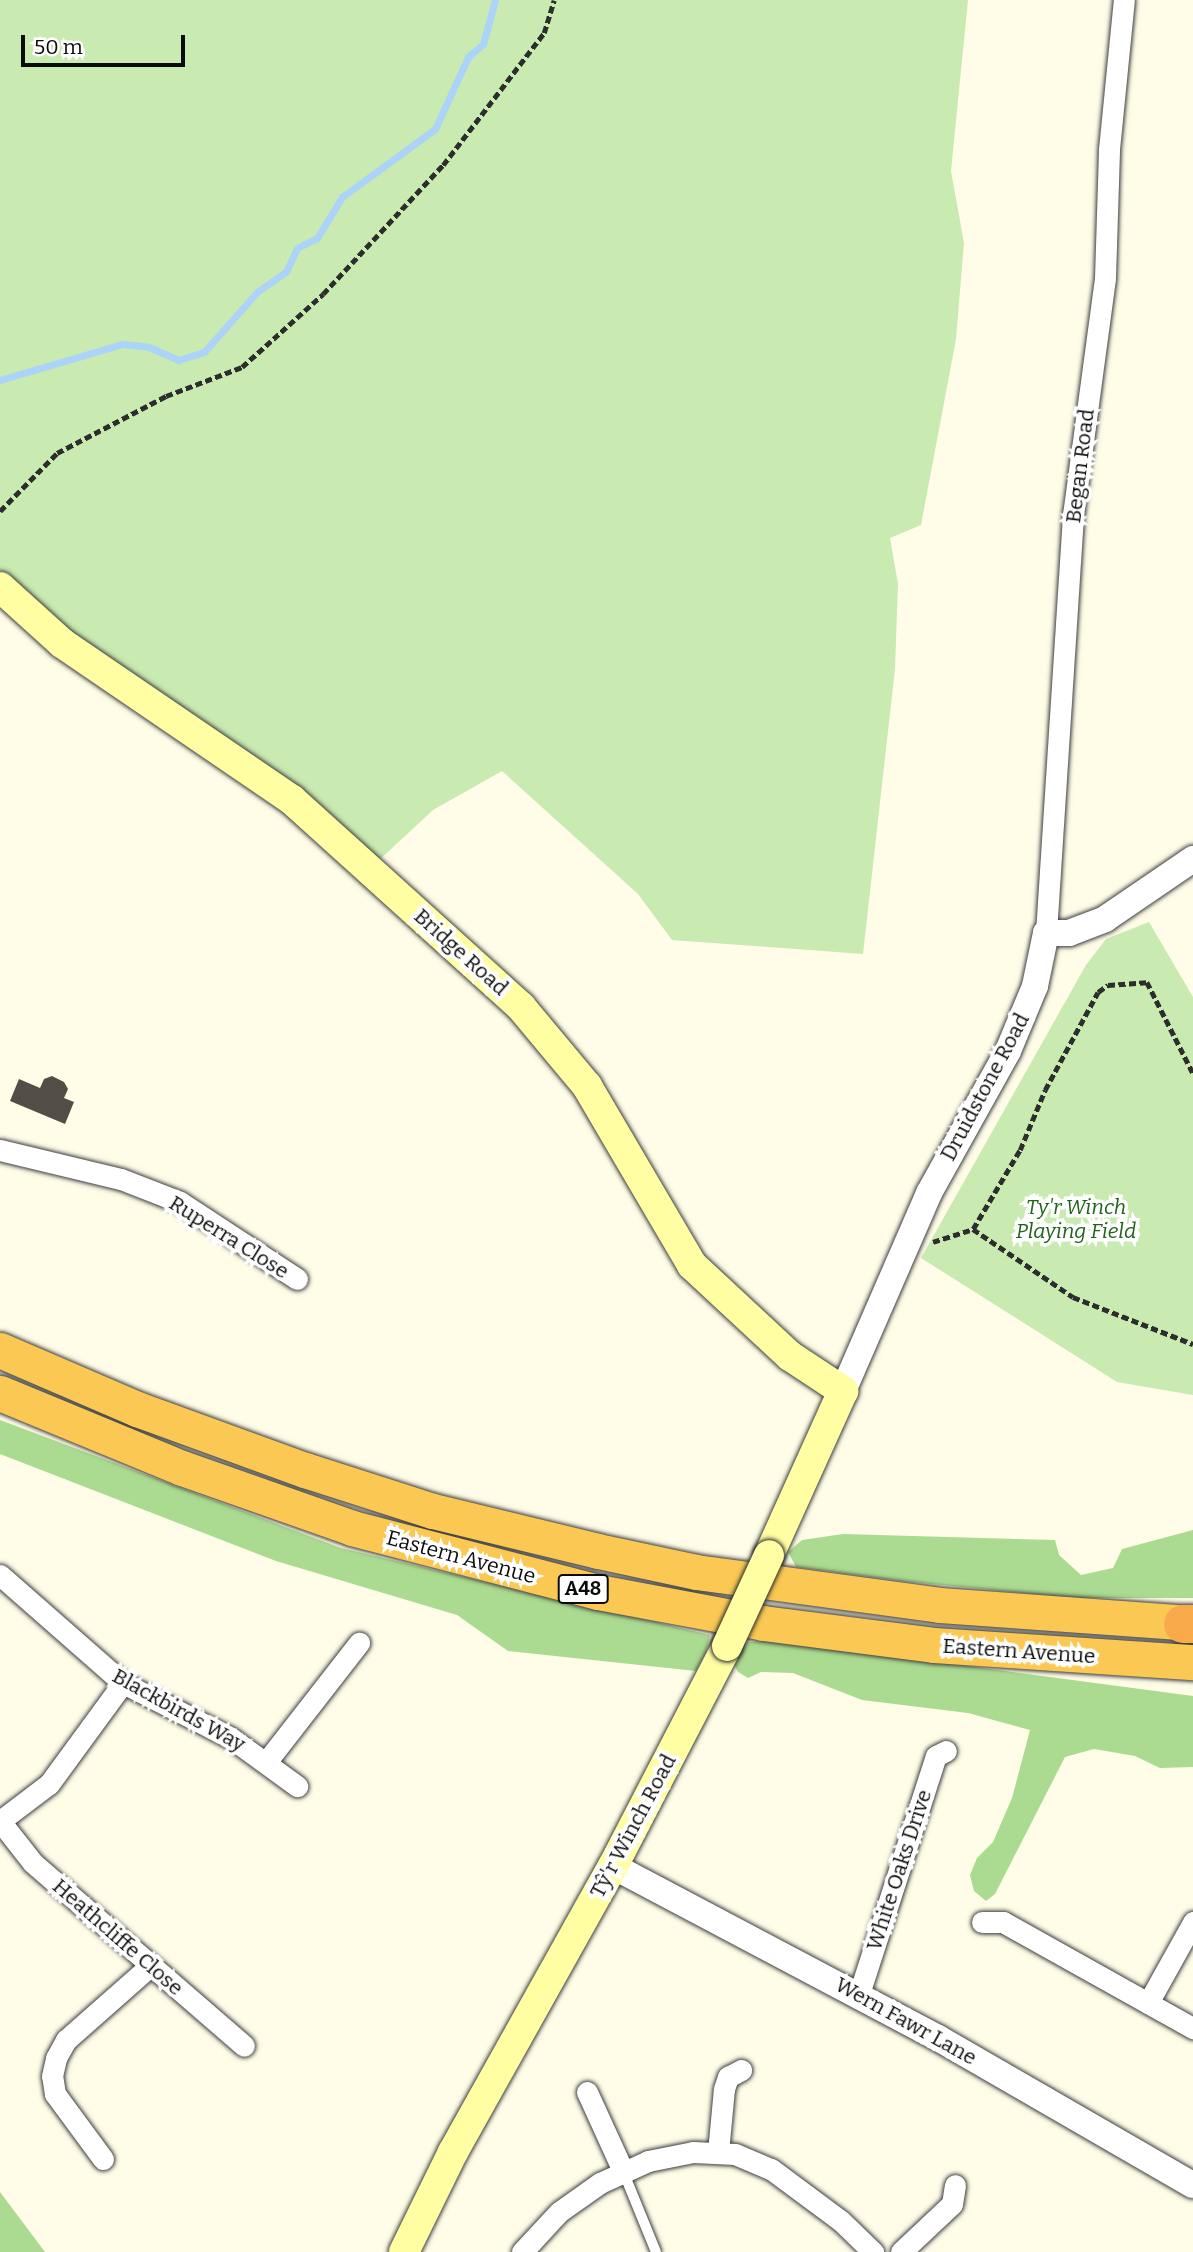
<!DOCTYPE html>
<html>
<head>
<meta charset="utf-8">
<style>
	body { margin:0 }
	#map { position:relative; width:1193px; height:2252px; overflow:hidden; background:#fffde8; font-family:Bitter,serif }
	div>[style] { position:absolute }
	.green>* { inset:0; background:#c9eab1 }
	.forest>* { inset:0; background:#abdb90 }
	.stream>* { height:7px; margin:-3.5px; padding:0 3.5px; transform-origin:3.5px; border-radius:3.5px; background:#abd4f8 }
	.building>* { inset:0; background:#534d47 }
	.path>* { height:4.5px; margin-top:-2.25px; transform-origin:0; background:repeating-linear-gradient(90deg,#2d2d2d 0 7px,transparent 0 10.5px) }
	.roads { filter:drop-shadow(0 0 2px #3e3e3e) drop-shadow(0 0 2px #3e3e3e) }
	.service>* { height:10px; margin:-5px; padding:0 5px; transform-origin:5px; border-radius:5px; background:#fff }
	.minor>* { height:21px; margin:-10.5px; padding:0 10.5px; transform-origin:10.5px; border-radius:10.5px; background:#fff }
	.tertiary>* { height:26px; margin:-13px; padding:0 13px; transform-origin:13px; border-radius:13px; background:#fff }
	.secondary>* { height:30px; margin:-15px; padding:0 15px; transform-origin:15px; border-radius:15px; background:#fffea3 }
	.trunk>* { height:35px; margin:-17.5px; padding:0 17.5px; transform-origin:17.5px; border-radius:17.5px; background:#fbc853 }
	.motorway>* { height:38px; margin:-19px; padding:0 19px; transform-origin:19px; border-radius:19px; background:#f9ab4c }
	.bridges { filter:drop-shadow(0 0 2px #2d2d2d) drop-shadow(0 0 2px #2d2d2d) }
	.secondary-bridge>* { height:30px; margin:-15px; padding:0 15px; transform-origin:15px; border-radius:15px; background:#fffea3 }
	span { translate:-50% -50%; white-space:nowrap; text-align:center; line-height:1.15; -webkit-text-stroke:7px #fff; paint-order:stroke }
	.shield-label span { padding:2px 5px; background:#fff; border:2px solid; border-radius:5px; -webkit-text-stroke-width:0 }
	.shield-label { font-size:19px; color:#0b0b0b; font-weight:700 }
	.street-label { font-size:21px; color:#0b0b0b }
	.park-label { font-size:21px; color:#22631a; font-style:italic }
	.scale { position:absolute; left:21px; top:35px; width:164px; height:32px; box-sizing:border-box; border:4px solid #0b0b0b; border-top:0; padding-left:9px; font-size:21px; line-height:24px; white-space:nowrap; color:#0b0b0b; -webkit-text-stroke:5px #fff; paint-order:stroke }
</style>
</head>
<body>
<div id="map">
	<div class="green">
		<div style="clip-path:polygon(0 0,968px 0,951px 171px,964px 243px,956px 339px,921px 525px,890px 538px,898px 584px,895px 669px,863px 954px,672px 940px,638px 894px,502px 771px,433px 810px,377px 862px,244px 751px,207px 724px,114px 670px,0 575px)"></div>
		<div style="clip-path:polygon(1149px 922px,1193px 997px,1193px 1395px,1117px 1382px,921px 1258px,1086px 965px,1106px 939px)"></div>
	</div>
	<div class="forest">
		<div style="clip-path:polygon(0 1420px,341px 1548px,710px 1635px,706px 1652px,696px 1671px,508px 1651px,457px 1615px,276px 1561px,0 1454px)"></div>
		<div style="clip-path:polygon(1193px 1530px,1193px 1598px,1073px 1598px,901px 1581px,796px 1567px,788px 1552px,802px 1540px,843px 1534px,1055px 1540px,1059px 1555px,1081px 1575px,1113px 1568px,1122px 1549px)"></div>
		<div style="clip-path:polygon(773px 1640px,1193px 1696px,1193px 1767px,1160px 1768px,1135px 1756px,1094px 1749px,1065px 1757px,995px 1894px,986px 1901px,974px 1891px,970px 1875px,977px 1858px,993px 1842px,1012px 1798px,1030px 1730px,968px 1713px,862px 1700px,793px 1673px,761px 1672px,748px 1678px,738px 1672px,732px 1661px,741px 1643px)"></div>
		<div style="clip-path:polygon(0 2192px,45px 2252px,0 2252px)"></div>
	</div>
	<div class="stream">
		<div style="left:0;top:380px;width:127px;rotate:-16.4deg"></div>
		<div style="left:122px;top:344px;width:27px;rotate:6deg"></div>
		<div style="left:149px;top:347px;width:32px;rotate:24deg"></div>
		<div style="left:178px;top:360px;width:27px;rotate:-17deg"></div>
		<div style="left:204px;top:352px;width:80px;rotate:-48.5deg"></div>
		<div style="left:257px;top:292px;width:35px;rotate:-35deg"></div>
		<div style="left:286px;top:272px;width:26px;rotate:-65deg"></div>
		<div style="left:297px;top:248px;width:22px;rotate:-27deg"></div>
		<div style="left:317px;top:238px;width:48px;rotate:-58.6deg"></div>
		<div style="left:342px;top:197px;width:115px;rotate:-36.2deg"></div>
		<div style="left:435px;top:129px;width:79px;rotate:-65.4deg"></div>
		<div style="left:468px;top:57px;width:20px;rotate:-41deg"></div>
		<div style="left:483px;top:44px;width:46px;rotate:-74.7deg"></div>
	</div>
	<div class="building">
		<div style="clip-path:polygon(52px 1076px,64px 1082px,68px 1089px,64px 1098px,74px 1102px,65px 1124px,10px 1101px,19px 1079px,40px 1088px,44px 1079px)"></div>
	</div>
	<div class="path">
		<div style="left:0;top:511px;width:81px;rotate:-45.5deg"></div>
		<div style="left:57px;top:453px;width:123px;rotate:-27.6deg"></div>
		<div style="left:166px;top:396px;width:81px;rotate:-20.9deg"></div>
		<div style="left:242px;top:367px;width:109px;rotate:-42deg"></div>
		<div style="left:323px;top:294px;width:176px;rotate:-47.1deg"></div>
		<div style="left:443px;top:165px;width:166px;rotate:-52.6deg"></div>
		<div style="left:544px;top:33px;width:34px;rotate:-73deg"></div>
		<div style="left:973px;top:1229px;width:121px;rotate:34.2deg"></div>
		<div style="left:1073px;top:1297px;width:129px;rotate:21.4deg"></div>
		<div style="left:933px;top:1242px;width:42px;rotate:-18deg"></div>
		<div style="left:973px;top:1229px;width:92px;rotate:-59.3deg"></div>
		<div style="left:1020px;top:1150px;width:65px;rotate:-67.4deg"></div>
		<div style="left:1045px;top:1090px;width:111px;rotate:-61.6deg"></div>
		<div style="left:1098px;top:992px;width:12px;rotate:-35deg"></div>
		<div style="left:1108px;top:985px;width:39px;rotate:-4deg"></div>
		<div style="left:1147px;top:982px;width:102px;rotate:63.2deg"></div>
	</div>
	<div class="roads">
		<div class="service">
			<div style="left:623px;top:2171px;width:87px;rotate:67.8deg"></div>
		</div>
		<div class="minor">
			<div style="left:1046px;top:933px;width:419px;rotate:-86.3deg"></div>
			<div style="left:1073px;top:515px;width:239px;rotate:-82.3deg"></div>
			<div style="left:1105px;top:278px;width:129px;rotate:-88.2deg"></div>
			<div style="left:1109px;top:149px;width:150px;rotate:-84.3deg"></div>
			<div style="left:0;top:1150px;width:124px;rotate:13.5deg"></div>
			<div style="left:121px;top:1179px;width:63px;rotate:21.3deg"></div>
			<div style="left:180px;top:1202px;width:140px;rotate:33.3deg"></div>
			<div style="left:0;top:1575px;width:164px;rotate:41.3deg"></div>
			<div style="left:123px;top:1683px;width:121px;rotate:27deg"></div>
			<div style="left:231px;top:1738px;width:82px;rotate:36deg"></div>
			<div style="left:267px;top:1761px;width:150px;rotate:-52.1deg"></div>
			<div style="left:0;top:1821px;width:53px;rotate:51.8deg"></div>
			<div style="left:33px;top:1863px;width:279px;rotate:40.9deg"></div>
			<div style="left:0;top:1821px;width:61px;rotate:-37.1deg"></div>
			<div style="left:49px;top:1784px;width:125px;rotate:-53.8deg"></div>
			<div style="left:982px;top:1922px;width:21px"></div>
			<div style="left:1003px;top:1922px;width:218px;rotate:29.2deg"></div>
			<div style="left:859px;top:1994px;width:250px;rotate:-72.1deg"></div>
			<div style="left:936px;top:1756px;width:11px;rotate:-27deg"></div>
			<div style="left:1148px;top:2003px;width:93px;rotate:-60.9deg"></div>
			<div style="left:587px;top:2092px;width:87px;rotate:65.5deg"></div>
			<div style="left:718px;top:2152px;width:63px;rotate:-84.6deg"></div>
			<div style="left:724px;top:2089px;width:13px;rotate:-72deg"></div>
			<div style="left:728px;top:2077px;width:15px;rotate:-28deg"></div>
			<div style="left:103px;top:2159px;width:81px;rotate:-126.4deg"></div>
			<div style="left:55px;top:2094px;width:18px;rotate:-99deg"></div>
			<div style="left:52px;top:2076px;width:18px;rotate:-77deg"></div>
			<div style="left:56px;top:2058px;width:21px;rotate:-61deg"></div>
			<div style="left:66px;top:2040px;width:112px;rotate:-41.4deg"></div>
			<div style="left:522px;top:2252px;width:54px;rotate:-47.2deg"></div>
			<div style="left:559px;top:2212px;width:50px;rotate:-35.3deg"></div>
			<div style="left:600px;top:2183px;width:53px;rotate:-24.6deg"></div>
			<div style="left:648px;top:2161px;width:46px;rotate:-11.3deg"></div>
			<div style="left:693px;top:2152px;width:42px;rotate:2.7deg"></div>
			<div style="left:735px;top:2154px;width:39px;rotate:23deg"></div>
			<div style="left:771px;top:2169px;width:87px;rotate:36.6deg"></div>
			<div style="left:841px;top:2221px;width:45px;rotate:44.1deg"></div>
			<div style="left:901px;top:2252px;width:70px;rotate:-43.3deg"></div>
			<div style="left:952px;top:2204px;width:19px;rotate:-81deg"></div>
		</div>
		<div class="tertiary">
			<div style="left:843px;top:1391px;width:216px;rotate:-66.5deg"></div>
			<div style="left:929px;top:1193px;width:162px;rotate:-60.9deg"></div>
			<div style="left:1008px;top:1051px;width:70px;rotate:-67.4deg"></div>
			<div style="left:1035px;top:986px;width:54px;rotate:-78.3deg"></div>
			<div style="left:1046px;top:933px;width:23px"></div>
			<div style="left:1069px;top:933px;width:39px;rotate:-21deg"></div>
			<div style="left:1105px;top:919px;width:107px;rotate:-34.3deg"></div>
			<div style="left:613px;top:1866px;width:368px;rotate:27.9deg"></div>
			<div style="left:938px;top:2038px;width:294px;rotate:30deg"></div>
		</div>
		<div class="secondary">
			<div style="left:0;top:587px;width:84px;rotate:42.1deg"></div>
			<div style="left:62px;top:643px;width:278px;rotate:34.3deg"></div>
			<div style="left:292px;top:800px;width:309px;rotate:42.1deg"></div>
			<div style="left:521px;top:1007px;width:103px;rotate:50.1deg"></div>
			<div style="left:587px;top:1086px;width:208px;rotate:59.6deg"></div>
			<div style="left:692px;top:1265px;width:134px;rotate:42.9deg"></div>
			<div style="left:790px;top:1356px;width:64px;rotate:33.4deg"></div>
			<div style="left:843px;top:1391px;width:180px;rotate:114.3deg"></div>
			<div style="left:404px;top:2252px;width:111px;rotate:-63.9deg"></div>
			<div style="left:453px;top:2152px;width:328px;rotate:-60.8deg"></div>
			<div style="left:613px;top:1866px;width:248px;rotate:-62.6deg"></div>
		</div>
		<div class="trunk">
			<div style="left:0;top:1350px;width:149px;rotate:23.3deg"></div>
			<div style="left:137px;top:1409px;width:179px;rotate:20deg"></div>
			<div style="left:305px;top:1470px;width:134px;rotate:17.8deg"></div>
			<div style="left:433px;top:1511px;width:170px;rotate:13.6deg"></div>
			<div style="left:598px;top:1551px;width:100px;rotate:12.1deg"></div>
			<div style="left:696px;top:1572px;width:246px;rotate:7.7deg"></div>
			<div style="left:940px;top:1605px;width:254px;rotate:4.1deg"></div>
			<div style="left:0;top:1393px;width:197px;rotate:22.4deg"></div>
			<div style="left:182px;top:1468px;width:180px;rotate:19.4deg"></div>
			<div style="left:352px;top:1528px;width:254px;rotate:14.6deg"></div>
			<div style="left:598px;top:1592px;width:168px;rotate:10.6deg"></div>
			<div style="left:763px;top:1623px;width:172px;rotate:7.3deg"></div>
			<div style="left:934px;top:1645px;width:260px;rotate:3.8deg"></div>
		</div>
		<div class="motorway">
			<div style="left:1183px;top:1624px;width:10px"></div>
		</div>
	</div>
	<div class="bridges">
		<div class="secondary-bridge">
			<div style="left:727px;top:1646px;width:100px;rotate:-65.2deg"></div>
		</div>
	</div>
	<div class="shield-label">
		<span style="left:583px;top:1589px">A48</span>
	</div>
	<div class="street-label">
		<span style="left:1080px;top:466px;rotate:-83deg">Began Road</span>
		<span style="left:461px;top:952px;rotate:42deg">Bridge Road</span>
		<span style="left:985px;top:1087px;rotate:-62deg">Druidstone Road</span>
		<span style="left:229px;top:1237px;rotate:32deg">Ruperra Close</span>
		<span style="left:461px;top:1557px;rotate:15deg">Eastern Avenue</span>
		<span style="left:1019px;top:1651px;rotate:4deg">Eastern Avenue</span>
		<span style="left:179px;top:1710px;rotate:29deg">Blackbirds Way</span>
		<span style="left:633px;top:1826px;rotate:-62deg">Tŷ'r Winch Road</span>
		<span style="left:899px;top:1870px;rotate:-72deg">White Oaks Drive</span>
		<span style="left:118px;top:1937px;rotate:41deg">Heathcliffe Close</span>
		<span style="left:906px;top:2021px;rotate:29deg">Wern Fawr Lane</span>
	</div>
	<div class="park-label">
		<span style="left:1076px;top:1219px">Ty'r Winch<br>Playing Field</span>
	</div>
	<div class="scale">50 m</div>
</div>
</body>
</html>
